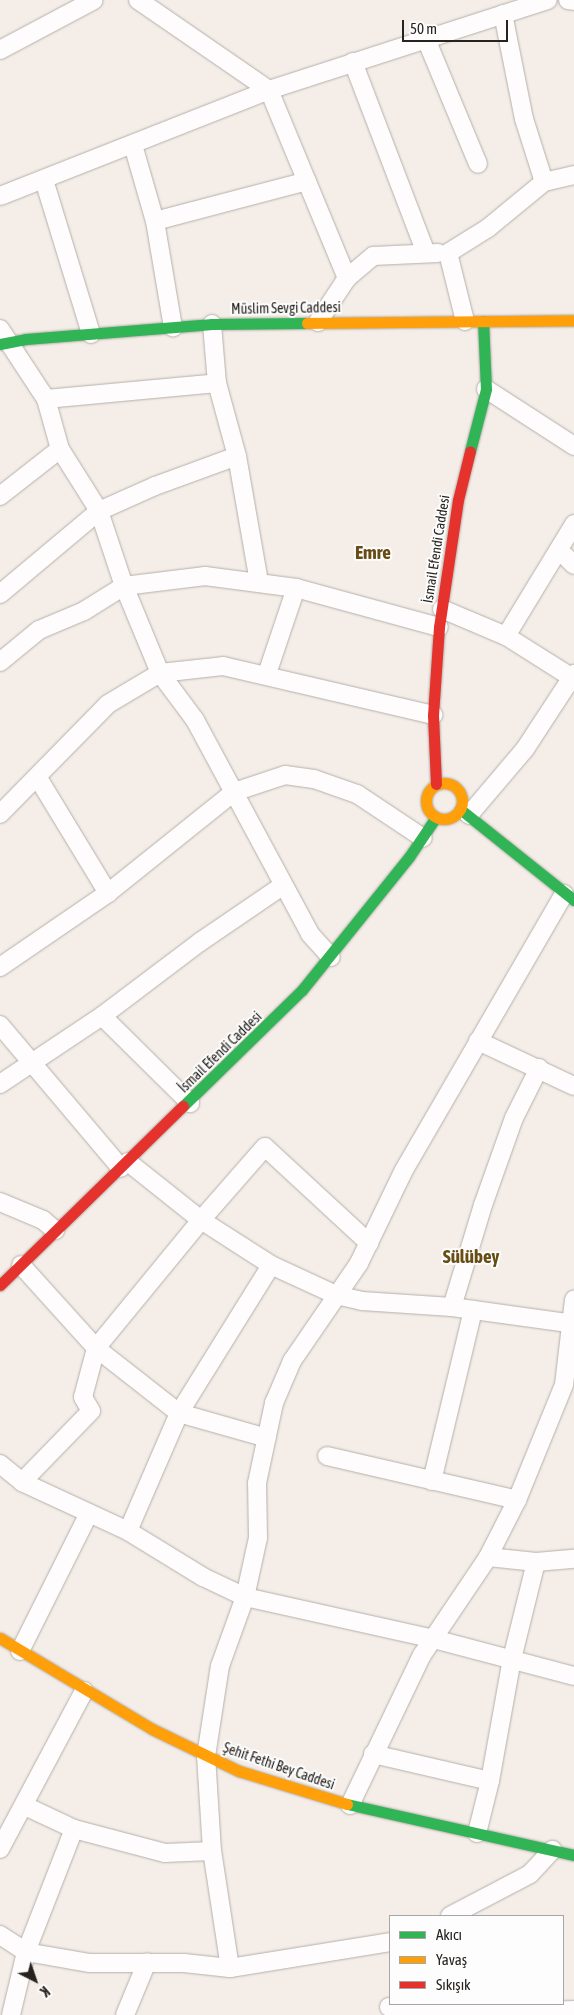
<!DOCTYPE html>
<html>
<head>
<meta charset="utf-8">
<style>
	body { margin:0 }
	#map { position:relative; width:574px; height:2015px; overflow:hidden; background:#f5eee8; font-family:"Asap Condensed",sans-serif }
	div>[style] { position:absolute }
	.roads { filter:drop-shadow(0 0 1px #b4afaa) drop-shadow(0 0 1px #b4afaa) }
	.street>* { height:18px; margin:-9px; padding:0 9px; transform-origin:9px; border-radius:9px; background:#fefcfc }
	.fast>* { height:11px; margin:-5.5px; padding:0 5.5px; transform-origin:5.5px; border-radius:5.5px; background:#30b455 }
	.slow>* { height:11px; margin:-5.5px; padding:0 5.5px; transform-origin:5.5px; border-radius:5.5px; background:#ff9f0a }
	.slow>.ring { margin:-5.5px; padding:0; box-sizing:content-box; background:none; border:11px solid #ff9f0a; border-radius:50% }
	.jam>* { height:11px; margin:-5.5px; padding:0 5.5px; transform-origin:5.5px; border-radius:5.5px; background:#e5322d }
	span { translate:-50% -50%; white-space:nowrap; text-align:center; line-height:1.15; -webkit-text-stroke:4px #fdfdfd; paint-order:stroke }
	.street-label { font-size:14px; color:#27231f }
	.district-label { font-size:19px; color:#674d14; font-weight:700 }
	.legend { position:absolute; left:389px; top:1915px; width:175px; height:90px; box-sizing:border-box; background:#fdfdfd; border:1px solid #a7a6a4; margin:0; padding:6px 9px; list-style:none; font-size:15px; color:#27231f }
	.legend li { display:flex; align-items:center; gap:10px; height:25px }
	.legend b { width:25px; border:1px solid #a7a6a4 }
	.north { position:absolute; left:10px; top:1955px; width:50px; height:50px; -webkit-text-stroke:4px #fdfdfd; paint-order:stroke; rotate:139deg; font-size:14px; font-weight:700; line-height:20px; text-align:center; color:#27231f }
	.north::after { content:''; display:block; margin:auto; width:18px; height:22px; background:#27231f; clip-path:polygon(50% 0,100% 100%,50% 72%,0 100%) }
	.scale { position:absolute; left:402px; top:20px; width:106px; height:22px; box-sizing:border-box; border:2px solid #27231f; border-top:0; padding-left:6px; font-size:15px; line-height:18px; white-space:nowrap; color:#27231f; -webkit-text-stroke:4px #fdfdfd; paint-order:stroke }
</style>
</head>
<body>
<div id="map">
	<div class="roads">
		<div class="street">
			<div style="left:138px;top:0;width:159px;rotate:34.5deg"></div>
			<div style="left:269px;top:90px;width:204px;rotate:67.5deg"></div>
			<div style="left:568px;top:0;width:6px;rotate:9deg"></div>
			<div style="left:426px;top:39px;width:135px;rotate:67.4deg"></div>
			<div style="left:0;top:50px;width:106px;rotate:-28deg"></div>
			<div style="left:353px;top:62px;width:204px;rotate:69.1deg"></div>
			<div style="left:133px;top:145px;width:79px;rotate:73.9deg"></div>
			<div style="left:155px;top:221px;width:157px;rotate:-14.7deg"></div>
			<div style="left:44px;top:180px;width:161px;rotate:73deg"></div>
			<div style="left:544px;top:182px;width:31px;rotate:-13deg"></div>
			<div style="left:0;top:196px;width:289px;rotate:-21.5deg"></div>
			<div style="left:269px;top:90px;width:293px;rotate:-17.9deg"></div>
			<div style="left:155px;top:221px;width:108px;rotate:80.4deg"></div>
			<div style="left:465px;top:321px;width:70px;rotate:-104deg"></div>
			<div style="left:448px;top:253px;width:47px;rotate:-32deg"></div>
			<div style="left:488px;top:228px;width:72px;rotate:-39.4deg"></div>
			<div style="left:544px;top:182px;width:66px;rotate:-107.6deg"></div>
			<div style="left:524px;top:119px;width:107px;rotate:-101.3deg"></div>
			<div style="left:318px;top:322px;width:53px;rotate:-56.6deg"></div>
			<div style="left:347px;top:278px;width:34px;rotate:-40deg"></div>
			<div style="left:373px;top:256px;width:65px;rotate:-2.6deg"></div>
			<div style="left:212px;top:324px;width:59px;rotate:85.2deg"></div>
			<div style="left:217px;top:383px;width:76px;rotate:74.7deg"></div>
			<div style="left:237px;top:456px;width:128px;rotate:80.1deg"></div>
			<div style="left:0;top:329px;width:84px;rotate:56.7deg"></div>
			<div style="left:46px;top:399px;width:52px;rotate:74.4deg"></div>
			<div style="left:60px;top:449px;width:73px;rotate:57.8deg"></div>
			<div style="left:99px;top:511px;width:79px;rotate:71.6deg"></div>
			<div style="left:124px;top:586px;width:94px;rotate:67.5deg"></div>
			<div style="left:160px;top:673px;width:59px;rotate:53.3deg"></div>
			<div style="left:195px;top:720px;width:243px;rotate:61.7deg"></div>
			<div style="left:310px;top:934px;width:31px;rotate:48deg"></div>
			<div style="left:486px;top:389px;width:105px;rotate:32.9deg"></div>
			<div style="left:46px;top:399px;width:172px;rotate:-5.3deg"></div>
			<div style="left:0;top:496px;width:76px;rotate:-38.1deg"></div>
			<div style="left:559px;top:550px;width:21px;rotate:45deg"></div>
			<div style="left:0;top:594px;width:129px;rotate:-40deg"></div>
			<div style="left:99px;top:511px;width:61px;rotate:-24.1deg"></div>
			<div style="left:155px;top:486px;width:87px;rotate:-20.1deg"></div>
			<div style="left:442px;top:609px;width:69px;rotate:22.9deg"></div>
			<div style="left:506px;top:636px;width:77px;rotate:32.2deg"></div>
			<div style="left:506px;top:636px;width:131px;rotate:-58.7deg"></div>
			<div style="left:0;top:662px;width:50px;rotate:-39.4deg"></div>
			<div style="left:39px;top:630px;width:49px;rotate:-22.9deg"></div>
			<div style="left:84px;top:611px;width:47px;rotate:-32deg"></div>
			<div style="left:124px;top:586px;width:82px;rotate:-7deg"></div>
			<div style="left:205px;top:576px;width:92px;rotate:7.5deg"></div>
			<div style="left:296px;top:588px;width:148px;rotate:15.3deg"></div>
			<div style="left:267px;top:674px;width:91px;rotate:-71.4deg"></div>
			<div style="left:38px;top:778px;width:135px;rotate:58.7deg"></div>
			<div style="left:0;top:814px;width:154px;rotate:-45.5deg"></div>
			<div style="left:108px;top:704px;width:61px;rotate:-30.8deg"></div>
			<div style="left:160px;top:673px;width:63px;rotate:-6.3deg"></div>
			<div style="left:223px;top:666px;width:216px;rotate:13.1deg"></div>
			<div style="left:469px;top:815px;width:87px;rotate:-49.7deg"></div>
			<div style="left:525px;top:749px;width:90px;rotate:-56.8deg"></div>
			<div style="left:0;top:967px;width:131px;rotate:-34.4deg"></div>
			<div style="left:108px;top:893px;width:161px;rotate:-38.7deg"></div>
			<div style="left:234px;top:792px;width:54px;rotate:-18.4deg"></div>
			<div style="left:285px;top:775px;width:29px;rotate:8deg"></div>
			<div style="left:314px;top:779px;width:46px;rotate:19.2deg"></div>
			<div style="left:357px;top:794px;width:79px;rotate:33.7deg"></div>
			<div style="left:102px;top:1016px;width:124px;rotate:44.7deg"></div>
			<div style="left:0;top:1025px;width:187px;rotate:49.8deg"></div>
			<div style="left:478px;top:1041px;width:106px;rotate:25.1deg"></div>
			<div style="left:0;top:1084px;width:123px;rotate:-33.7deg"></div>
			<div style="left:102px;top:1016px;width:123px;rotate:-37.1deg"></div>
			<div style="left:200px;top:942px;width:99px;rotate:-34.3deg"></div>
			<div style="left:128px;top:1162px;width:93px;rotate:38.5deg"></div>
			<div style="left:201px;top:1220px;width:83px;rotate:32.7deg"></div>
			<div style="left:271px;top:1265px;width:72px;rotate:24.8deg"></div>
			<div style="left:336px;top:1295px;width:27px;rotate:13deg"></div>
			<div style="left:362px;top:1301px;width:90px;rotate:3.8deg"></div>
			<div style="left:452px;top:1307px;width:123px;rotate:7.9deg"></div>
			<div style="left:0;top:1202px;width:47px;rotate:22.7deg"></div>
			<div style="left:43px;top:1220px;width:16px;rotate:40deg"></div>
			<div style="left:21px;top:1265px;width:112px;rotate:47.9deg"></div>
			<div style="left:96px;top:1348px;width:105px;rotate:38.1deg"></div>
			<div style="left:179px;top:1413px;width:91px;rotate:15.9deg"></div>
			<div style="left:452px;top:1307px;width:107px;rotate:-73.1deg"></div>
			<div style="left:483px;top:1205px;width:92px;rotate:-70.4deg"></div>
			<div style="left:514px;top:1118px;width:56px;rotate:-63.4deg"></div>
			<div style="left:327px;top:1456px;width:195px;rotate:13deg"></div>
			<div style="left:0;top:1464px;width:28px;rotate:39deg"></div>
			<div style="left:22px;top:1482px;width:117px;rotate:24.8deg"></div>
			<div style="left:128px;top:1531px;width:88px;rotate:31.5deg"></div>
			<div style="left:203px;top:1577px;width:47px;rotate:25.5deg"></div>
			<div style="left:245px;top:1597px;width:194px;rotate:12.5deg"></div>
			<div style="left:434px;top:1639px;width:145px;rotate:14.8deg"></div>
			<div style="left:432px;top:1481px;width:176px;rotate:-76.5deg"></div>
			<div style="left:22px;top:1482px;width:99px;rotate:-45.8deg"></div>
			<div style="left:91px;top:1411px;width:16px;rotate:-120deg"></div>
			<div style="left:83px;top:1397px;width:51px;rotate:-75.1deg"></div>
			<div style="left:96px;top:1348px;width:166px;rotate:-50.6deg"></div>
			<div style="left:201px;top:1220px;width:97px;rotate:-48.8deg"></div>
			<div style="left:265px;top:1147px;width:142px;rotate:42.7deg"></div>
			<div style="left:128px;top:1531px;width:129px;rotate:-66.6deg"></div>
			<div style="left:179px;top:1413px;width:174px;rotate:-58.1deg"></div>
			<div style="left:488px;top:1557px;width:48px;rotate:5.9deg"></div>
			<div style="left:536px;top:1562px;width:38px;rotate:-5deg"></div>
			<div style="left:20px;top:1651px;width:154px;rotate:-63.4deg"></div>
			<div style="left:373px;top:1754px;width:120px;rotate:13deg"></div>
			<div style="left:350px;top:1805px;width:166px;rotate:-64.4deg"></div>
			<div style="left:422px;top:1655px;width:118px;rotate:-56deg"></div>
			<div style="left:488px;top:1557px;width:64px;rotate:-63deg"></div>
			<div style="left:517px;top:1500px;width:124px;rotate:-67.8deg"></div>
			<div style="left:564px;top:1385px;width:86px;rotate:-83.3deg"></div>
			<div style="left:25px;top:1806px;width:54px;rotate:25.1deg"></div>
			<div style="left:74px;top:1829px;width:94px;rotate:14.8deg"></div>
			<div style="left:165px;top:1853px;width:47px;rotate:-2.4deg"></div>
			<div style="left:477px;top:1833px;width:54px;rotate:-76deg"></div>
			<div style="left:490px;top:1781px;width:124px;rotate:-79.8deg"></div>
			<div style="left:512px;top:1659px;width:100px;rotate:-76.1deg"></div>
			<div style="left:0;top:1849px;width:179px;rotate:-62deg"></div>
			<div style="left:450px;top:1916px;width:90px;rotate:-27.7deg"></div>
			<div style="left:530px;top:1874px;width:33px;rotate:-47deg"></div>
			<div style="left:0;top:1935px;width:31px;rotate:33deg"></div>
			<div style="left:26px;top:1952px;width:65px;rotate:9.8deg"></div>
			<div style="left:90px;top:1963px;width:94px"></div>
			<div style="left:184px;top:1963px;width:46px;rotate:6.2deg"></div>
			<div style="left:230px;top:1968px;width:162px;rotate:-9.2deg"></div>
			<div style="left:230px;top:1968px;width:118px;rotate:-98.7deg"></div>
			<div style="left:212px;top:1851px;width:95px;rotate:-93.6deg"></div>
			<div style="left:206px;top:1756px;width:91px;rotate:-81.2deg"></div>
			<div style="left:220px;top:1666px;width:73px;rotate:-70.1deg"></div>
			<div style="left:245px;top:1597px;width:60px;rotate:-77.6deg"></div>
			<div style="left:258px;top:1538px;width:55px;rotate:-91deg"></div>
			<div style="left:257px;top:1483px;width:82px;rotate:-78deg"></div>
			<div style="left:274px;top:1403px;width:46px;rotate:-66.8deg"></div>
			<div style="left:292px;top:1361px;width:119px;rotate:-55.6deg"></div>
			<div style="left:359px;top:1263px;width:103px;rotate:-64.2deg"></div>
			<div style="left:404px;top:1170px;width:319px;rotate:-59.9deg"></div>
			<div style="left:389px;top:2007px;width:102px;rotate:3.4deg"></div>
			<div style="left:491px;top:2013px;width:83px;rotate:-2.1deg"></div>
			<div style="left:11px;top:2015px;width:65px;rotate:-76.6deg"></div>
			<div style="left:26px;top:1952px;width:132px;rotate:-68.7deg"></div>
			<div style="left:125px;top:2015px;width:57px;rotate:-67.5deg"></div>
		</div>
		<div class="fast">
			<div style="left:0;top:344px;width:26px;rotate:-11deg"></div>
			<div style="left:26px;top:339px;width:187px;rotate:-4.6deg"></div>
			<div style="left:212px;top:324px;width:95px;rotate:-0.6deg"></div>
			<div style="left:470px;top:451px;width:64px;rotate:-75.5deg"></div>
			<div style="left:486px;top:389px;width:68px;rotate:-92.5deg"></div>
			<div style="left:460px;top:809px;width:146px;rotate:38.6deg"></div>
			<div style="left:183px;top:1106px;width:166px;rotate:-44.3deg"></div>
			<div style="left:302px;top:990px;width:171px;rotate:-51.2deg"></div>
			<div style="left:409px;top:857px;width:48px;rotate:-56deg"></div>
			<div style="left:347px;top:1804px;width:233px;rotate:12.7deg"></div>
		</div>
		<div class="slow">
			<div style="left:307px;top:323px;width:267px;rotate:-0.6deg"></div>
			<div class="ring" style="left:426px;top:783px;width:25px;height:25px"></div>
			<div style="left:0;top:1638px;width:177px;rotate:30.9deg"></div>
			<div style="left:152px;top:1729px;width:97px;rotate:25.8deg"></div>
			<div style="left:239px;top:1771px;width:113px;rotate:17deg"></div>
		</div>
		<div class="jam">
			<div style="left:436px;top:784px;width:69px;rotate:-92.5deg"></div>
			<div style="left:433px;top:715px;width:88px;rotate:-86.1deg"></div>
			<div style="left:439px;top:627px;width:128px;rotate:-81.5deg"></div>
			<div style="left:458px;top:500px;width:50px;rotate:-76.2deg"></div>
			<div style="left:0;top:1285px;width:256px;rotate:-44.4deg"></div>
		</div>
	</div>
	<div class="street-label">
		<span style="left:286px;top:308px;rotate:-1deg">Müslim Sevgi Caddesi</span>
		<span style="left:436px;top:549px;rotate:-81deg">İsmail Efendi Caddesi</span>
		<span style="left:220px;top:1052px;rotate:-44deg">İsmail Efendi Caddesi</span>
		<span style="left:279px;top:1766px;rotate:19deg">Şehit Fethi Bey Caddesi</span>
	</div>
	<div class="district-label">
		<span style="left:373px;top:553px">Emre</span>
		<span style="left:471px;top:1257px">Sülübey</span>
	</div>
	<ul class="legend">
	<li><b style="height:6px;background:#30b455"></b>Akıcı</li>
	<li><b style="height:6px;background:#ff9f0a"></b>Yavaş</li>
	<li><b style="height:6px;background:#e5322d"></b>Sıkışık</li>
	</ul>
	<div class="north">K</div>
	<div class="scale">50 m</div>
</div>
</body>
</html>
